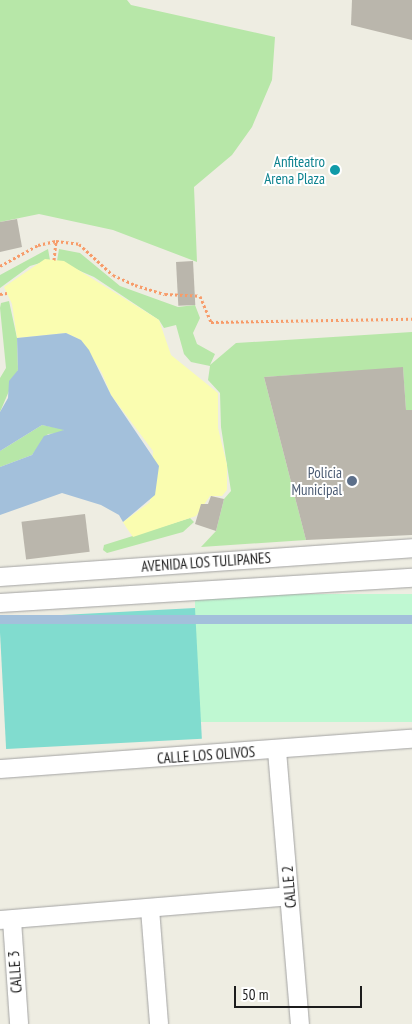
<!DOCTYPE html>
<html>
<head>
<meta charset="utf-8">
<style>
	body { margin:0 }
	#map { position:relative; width:412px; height:1024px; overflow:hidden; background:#eeede2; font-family:"PT Sans Narrow",sans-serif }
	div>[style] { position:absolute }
	.grass>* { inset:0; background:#b7e7a8 }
	.sand>* { inset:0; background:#fafdb0 }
	.park>* { inset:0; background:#bff8d2; transform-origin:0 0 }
	.pitch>* { inset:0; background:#81dccf; transform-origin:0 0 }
	.water>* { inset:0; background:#a3c0db; transform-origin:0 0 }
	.building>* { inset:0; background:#bab6ac; transform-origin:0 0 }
	.path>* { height:3px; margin-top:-1.5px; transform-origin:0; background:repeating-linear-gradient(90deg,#f79c6a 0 2.5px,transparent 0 5px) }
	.roads { filter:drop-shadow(0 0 1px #a3a3a3) drop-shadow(0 0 1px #a3a3a3) }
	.minor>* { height:18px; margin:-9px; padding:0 9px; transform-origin:9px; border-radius:9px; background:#fff }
	.dots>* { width:14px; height:14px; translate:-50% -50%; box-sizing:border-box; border:2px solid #fff; border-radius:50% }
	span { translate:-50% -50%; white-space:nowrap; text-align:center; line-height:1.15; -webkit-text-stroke:4px #fff; paint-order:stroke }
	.culture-label { font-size:15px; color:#0d838f }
	.right { translate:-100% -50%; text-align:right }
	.service-label { font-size:15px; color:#4e5e75 }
	.street-label { font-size:15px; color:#1c1c1c }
	.scale { position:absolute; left:234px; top:986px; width:128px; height:22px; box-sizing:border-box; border:2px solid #1c1c1c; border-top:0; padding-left:6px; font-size:15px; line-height:18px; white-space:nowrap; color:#1c1c1c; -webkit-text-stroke:4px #fff; paint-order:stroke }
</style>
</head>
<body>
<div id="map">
	<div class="grass">
		<div style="clip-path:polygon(0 0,127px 0,131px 5px,275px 37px,272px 80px,252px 127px,232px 155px,194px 187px,197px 262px,113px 230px,39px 214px,0 222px)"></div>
		<div style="clip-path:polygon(48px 249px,50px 260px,30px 266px,0 288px,0 275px)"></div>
		<div style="clip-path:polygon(59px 249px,80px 253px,120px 286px,178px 307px,195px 305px,200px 318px,193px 333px,197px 344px,215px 354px,210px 365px,236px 343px,412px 332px,412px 410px,406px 410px,403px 368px,264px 377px,306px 540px,201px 547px,216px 531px,224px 499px,231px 491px,221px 427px,220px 393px,208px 380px,210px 366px,191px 362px,184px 354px,176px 325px,164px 328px,159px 320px,94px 277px,57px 261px)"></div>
		<div style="clip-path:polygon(9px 301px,17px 338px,18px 370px,0 412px,0 378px,6px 368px,0 308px,1px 303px)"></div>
		<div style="clip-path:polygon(42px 425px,64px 429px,63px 433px,48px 434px,32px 455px,0 467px,0 451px)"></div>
		<div style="clip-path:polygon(190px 518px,194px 522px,183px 532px,107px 553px,103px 550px,104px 545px)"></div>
	</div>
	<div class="sand">
		<div style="clip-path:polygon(45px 259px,64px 261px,159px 320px,171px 355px,218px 393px,218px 428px,227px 465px,227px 490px,222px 496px,210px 496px,196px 516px,133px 537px,126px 527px,123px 522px,150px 502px,153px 451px,111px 395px,102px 373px,81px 340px,66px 333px,17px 338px,12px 304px,4px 287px)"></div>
	</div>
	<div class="park">
		<div style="left:412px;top:594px;width:128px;height:217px;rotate:90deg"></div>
	</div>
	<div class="pitch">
		<div style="left:195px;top:608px;width:131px;height:196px;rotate:87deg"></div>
	</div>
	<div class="water">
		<div style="clip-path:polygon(66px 333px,81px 340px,89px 350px,111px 395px,159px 466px,155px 495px,123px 522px,119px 515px,101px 505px,62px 493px,0 515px,0 467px,32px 455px,44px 436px,64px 430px,42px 425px,0 451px,0 412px,8px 398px,9px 381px,18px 370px,17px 338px)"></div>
		<div style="left:412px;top:615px;width:9px;height:412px;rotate:90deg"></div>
	</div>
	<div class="building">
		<div style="clip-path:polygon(352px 0,412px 0,412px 40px,351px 25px)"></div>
		<div style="clip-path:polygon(17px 219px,22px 247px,0 252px,0 222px)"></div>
		<div style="left:193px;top:261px;width:44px;height:17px;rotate:87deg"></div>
		<div style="clip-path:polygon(403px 367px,406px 410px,412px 410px,412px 535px,306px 540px,264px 377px)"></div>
		<div style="clip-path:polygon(211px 496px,224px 499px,216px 531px,195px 524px,201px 504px,208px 504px)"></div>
		<div style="left:85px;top:514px;width:38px;height:64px;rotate:83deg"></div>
	</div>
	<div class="path">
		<div style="left:54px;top:260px;width:19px;rotate:-84deg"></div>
		<div style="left:0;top:266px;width:43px;rotate:-28.9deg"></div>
		<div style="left:38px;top:245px;width:18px;rotate:-13deg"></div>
		<div style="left:56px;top:241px;width:23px;rotate:7deg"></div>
		<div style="left:79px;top:244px;width:46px;rotate:42.4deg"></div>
		<div style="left:113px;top:275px;width:24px;rotate:24deg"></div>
		<div style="left:135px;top:285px;width:31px;rotate:17deg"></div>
		<div style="left:165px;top:294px;width:35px;rotate:3deg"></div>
		<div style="left:200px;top:296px;width:28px;rotate:67deg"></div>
		<div style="left:211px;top:322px;width:201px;rotate:-0.9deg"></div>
		<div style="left:0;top:294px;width:7px;rotate:-8deg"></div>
	</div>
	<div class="roads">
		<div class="minor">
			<div style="left:0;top:577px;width:413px;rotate:-4deg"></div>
			<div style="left:0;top:603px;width:413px;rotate:-3.5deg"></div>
			<div style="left:277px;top:751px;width:274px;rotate:85.2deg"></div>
			<div style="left:0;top:769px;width:413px;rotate:-4.2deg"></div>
			<div style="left:150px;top:909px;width:115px;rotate:85.5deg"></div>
			<div style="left:0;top:920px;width:290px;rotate:-4.7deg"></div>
			<div style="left:12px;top:920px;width:104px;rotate:86.1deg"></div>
		</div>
	</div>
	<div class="dots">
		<div style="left:335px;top:170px;background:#0f9aa8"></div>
		<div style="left:352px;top:481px;background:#5c6f8a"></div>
	</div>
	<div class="culture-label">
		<span class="right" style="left:325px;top:170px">Anfiteatro<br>Arena Plaza</span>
	</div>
	<div class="service-label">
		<span class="right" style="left:342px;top:481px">Policia<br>Municipal</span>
	</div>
	<div class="street-label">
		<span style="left:206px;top:562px;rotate:-4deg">AVENIDA LOS TULIPANES</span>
		<span style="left:206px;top:755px;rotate:-4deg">CALLE LOS OLIVOS</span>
		<span style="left:289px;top:887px;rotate:-95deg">CALLE 2</span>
		<span style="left:15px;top:972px;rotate:-94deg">CALLE 3</span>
	</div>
	<div class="scale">50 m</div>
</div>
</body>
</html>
